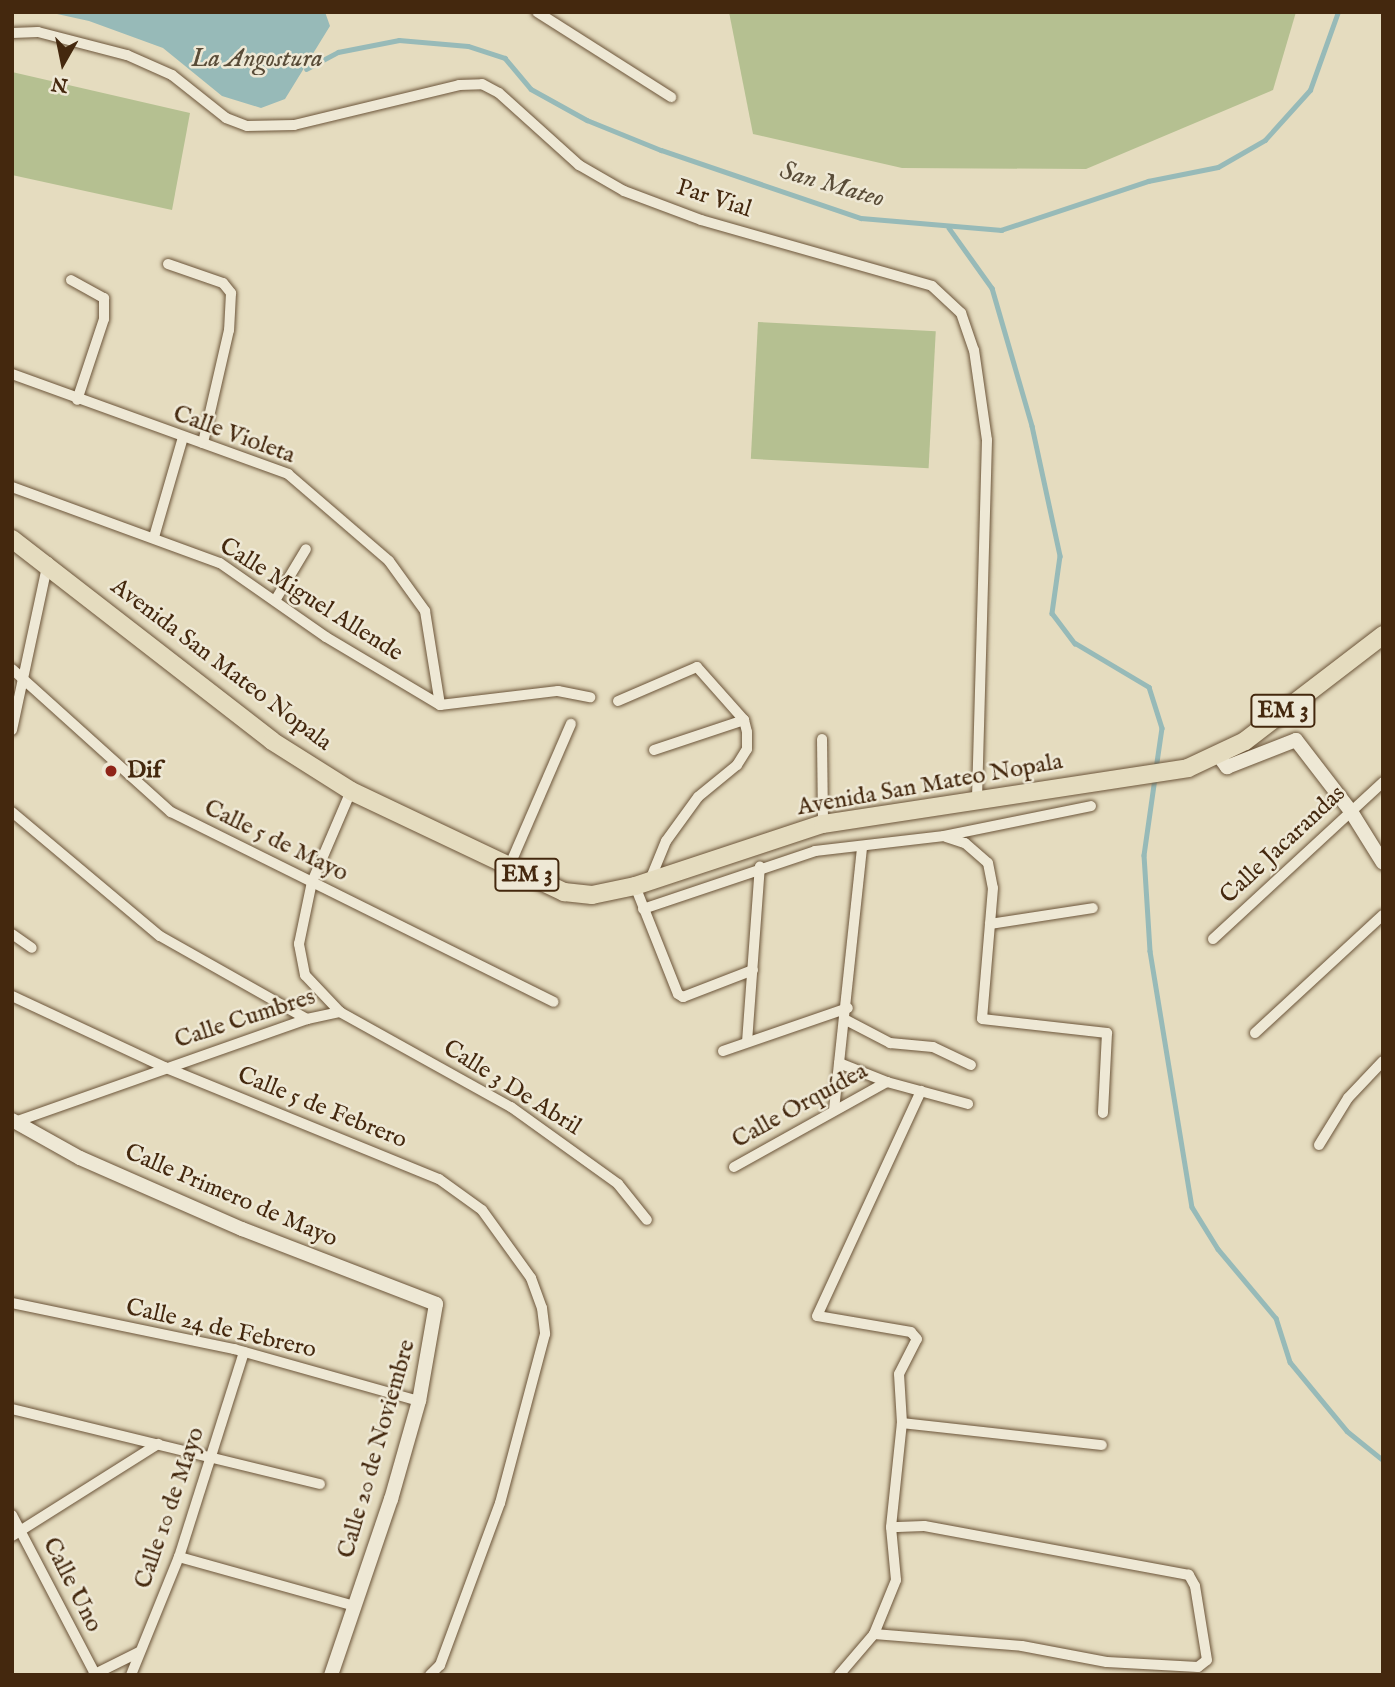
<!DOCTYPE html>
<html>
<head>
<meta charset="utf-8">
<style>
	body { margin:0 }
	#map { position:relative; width:1395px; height:1687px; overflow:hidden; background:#e5dcbf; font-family:"IM FELL English",serif }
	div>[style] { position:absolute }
	.green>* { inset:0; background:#b5c091; transform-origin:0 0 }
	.water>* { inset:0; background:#97bab8 }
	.stream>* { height:4.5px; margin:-2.25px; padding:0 2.25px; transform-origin:2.25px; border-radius:2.25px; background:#97bab8 }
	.roads { filter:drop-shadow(0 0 2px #6c553a) drop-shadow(0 0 2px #6c553a) }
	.minor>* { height:10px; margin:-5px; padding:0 5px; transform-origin:5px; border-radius:5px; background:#eee8d5 }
	.tertiary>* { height:14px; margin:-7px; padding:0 7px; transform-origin:7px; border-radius:7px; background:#eee8d5 }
	.primary>* { height:18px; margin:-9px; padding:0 9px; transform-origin:9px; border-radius:9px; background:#e5dcbf }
	.dots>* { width:19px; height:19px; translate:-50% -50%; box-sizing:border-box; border:4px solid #eee8d5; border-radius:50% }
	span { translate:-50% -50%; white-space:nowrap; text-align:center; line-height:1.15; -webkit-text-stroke:5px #eee8d5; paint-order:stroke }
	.shield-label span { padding:2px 5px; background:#eee8d5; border:2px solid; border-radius:5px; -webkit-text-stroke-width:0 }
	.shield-label { font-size:23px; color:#44280e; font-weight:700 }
	.street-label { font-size:24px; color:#44280e }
	.poi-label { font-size:24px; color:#44280e; font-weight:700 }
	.left { translate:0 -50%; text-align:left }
	.water-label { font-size:26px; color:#594c38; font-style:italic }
	.frame { position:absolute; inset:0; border:14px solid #44280e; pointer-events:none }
	.north { position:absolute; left:28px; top:28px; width:70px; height:70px; -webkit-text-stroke:5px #eee8d5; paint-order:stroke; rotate:189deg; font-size:19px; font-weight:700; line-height:28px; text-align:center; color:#44280e }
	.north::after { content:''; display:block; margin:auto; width:24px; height:32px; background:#44280e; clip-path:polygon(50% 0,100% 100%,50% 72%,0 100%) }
</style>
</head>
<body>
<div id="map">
	<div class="green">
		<div style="clip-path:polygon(729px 12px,1296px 12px,1273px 90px,1086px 169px,902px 168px,753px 134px)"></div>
		<div style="clip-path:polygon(12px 72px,190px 113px,172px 210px,12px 175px)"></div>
		<div style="left:758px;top:322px;width:178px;height:137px;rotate:3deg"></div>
	</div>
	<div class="water">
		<div style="clip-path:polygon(48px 12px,325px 12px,330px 26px,285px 99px,261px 108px,222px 96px,163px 48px,89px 21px)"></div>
	</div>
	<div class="stream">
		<div style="left:306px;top:69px;width:36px;rotate:-28deg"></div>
		<div style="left:338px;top:52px;width:62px;rotate:-11.1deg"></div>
		<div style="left:399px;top:40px;width:69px;rotate:5deg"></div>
		<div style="left:468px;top:46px;width:39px;rotate:18deg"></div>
		<div style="left:505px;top:58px;width:40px;rotate:50deg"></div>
		<div style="left:531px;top:89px;width:64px;rotate:29deg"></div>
		<div style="left:587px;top:120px;width:80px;rotate:22.1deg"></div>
		<div style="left:661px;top:150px;width:211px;rotate:18.8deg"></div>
		<div style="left:861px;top:218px;width:141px;rotate:4.9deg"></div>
		<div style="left:1001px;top:230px;width:155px;rotate:-18.4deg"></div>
		<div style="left:1148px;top:181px;width:71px;rotate:-11.3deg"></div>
		<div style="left:1218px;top:167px;width:54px;rotate:-29.9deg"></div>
		<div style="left:1265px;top:140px;width:67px;rotate:-48deg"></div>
		<div style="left:1310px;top:90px;width:83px;rotate:-70.3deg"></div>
		<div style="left:949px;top:228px;width:74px;rotate:54.4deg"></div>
		<div style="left:992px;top:288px;width:144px;rotate:73.8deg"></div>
		<div style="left:1032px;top:426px;width:133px;rotate:77.8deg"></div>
		<div style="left:1060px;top:556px;width:58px;rotate:98deg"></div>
		<div style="left:1052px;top:613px;width:38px;rotate:53deg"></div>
		<div style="left:1075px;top:643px;width:86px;rotate:30.7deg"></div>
		<div style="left:1149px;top:687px;width:43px;rotate:72.4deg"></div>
		<div style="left:1162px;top:728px;width:41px;rotate:98.3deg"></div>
		<div style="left:1155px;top:778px;width:78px;rotate:98.1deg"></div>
		<div style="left:1144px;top:855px;width:96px;rotate:86.4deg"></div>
		<div style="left:1150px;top:951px;width:259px;rotate:80.7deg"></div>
		<div style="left:1192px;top:1207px;width:49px;rotate:58.2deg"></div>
		<div style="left:1218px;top:1249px;width:90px;rotate:50deg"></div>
		<div style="left:1276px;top:1318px;width:46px;rotate:72.3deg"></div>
		<div style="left:1290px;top:1362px;width:89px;rotate:50.4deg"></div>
		<div style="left:1347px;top:1431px;width:46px;rotate:38.9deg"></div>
	</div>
	<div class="roads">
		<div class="minor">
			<div style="left:537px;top:12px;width:159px;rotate:32.4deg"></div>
			<div style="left:12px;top:33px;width:26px;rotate:-2deg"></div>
			<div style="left:38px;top:32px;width:92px;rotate:14.5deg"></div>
			<div style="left:127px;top:55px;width:49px;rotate:24deg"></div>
			<div style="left:172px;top:75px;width:69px;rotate:38.5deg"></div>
			<div style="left:226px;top:118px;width:22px;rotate:21deg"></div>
			<div style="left:247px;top:126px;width:47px;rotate:-1.2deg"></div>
			<div style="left:294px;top:125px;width:170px;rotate:-13.6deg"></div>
			<div style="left:459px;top:85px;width:23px;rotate:-2deg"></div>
			<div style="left:482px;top:84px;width:19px;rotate:28deg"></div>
			<div style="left:499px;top:93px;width:108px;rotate:42deg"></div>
			<div style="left:579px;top:165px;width:52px;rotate:30deg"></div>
			<div style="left:624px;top:191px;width:82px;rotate:20.6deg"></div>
			<div style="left:701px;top:220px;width:240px;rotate:15.9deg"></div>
			<div style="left:932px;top:286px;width:40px;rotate:43deg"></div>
			<div style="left:961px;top:313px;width:39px;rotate:71deg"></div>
			<div style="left:974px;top:350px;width:91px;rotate:81.8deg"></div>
			<div style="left:987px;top:440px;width:361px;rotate:91.6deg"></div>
			<div style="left:168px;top:264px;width:58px;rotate:19.1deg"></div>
			<div style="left:223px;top:283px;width:13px;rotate:51deg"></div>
			<div style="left:231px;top:293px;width:37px;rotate:93deg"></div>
			<div style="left:229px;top:330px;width:116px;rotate:103deg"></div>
			<div style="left:71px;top:280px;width:38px;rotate:29deg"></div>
			<div style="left:104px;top:298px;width:21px;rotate:90deg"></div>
			<div style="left:104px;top:319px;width:85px;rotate:108.4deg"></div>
			<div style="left:12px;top:374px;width:294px;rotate:19.9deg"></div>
			<div style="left:288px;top:474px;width:133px;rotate:40.7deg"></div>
			<div style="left:389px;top:561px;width:62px;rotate:54.2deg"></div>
			<div style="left:425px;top:611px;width:95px;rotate:80.9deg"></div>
			<div style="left:12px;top:487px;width:221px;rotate:20.1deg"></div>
			<div style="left:220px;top:563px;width:129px;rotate:34.9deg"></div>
			<div style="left:326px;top:637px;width:133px;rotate:30.8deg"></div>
			<div style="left:440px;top:705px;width:119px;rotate:-6.8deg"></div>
			<div style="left:558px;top:691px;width:33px;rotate:11deg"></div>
			<div style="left:154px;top:537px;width:104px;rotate:-73.8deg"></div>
			<div style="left:276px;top:599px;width:58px;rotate:-59deg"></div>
			<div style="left:12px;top:669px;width:214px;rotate:42deg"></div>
			<div style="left:171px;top:812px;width:427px;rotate:26.4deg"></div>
			<div style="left:618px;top:701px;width:86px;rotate:-23.3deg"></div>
			<div style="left:697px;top:667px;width:71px;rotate:48.4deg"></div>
			<div style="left:744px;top:720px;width:12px;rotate:76deg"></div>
			<div style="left:747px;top:732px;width:17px;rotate:90deg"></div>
			<div style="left:747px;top:749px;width:19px;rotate:122deg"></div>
			<div style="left:737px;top:765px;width:50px;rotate:140.6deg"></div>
			<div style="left:698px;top:797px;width:54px;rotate:126deg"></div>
			<div style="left:666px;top:841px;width:42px;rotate:112.3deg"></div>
			<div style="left:12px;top:730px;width:172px;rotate:-77.9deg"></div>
			<div style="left:822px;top:739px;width:85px;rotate:89.3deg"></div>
			<div style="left:654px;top:750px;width:95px;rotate:-18.4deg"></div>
			<div style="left:12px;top:812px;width:193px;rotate:40deg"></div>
			<div style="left:160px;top:936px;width:169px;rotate:29.5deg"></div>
			<div style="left:946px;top:837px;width:20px;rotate:18deg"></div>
			<div style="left:965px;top:843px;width:30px;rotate:41deg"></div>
			<div style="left:988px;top:863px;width:25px;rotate:79deg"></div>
			<div style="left:993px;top:888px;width:131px;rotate:94.8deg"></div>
			<div style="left:982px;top:1019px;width:126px;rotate:6.4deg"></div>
			<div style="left:1107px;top:1033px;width:80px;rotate:92.9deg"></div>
			<div style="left:509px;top:867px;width:156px;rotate:-66.6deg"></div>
			<div style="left:635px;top:886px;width:116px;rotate:68.3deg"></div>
			<div style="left:678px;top:994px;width:6px;rotate:31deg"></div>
			<div style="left:683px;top:997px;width:75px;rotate:-21.1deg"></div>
			<div style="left:643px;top:909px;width:182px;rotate:-18.6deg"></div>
			<div style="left:815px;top:851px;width:130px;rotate:-6.6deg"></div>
			<div style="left:944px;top:836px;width:150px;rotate:-11.5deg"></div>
			<div style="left:990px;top:924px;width:104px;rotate:-8.8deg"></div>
			<div style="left:12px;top:934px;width:24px;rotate:35deg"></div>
			<div style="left:1213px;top:939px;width:231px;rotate:-42.7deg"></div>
			<div style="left:12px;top:996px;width:168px;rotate:25deg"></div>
			<div style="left:164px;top:1067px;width:297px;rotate:22.2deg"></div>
			<div style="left:439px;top:1179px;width:53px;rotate:35.8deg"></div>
			<div style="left:482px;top:1210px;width:84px;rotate:54.2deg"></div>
			<div style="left:531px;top:1278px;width:32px;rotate:70deg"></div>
			<div style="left:542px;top:1308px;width:26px;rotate:83deg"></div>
			<div style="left:545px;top:1334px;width:175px;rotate:104.9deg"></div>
			<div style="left:500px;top:1503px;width:173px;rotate:110.3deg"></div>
			<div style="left:440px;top:1665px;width:14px;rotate:135deg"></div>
			<div style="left:340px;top:1012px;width:51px;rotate:-133.4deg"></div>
			<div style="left:305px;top:975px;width:32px;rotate:-101deg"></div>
			<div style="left:299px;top:944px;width:63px;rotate:-78.2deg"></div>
			<div style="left:312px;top:882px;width:99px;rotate:-66.8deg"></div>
			<div style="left:846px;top:1020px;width:50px;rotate:27.6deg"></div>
			<div style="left:890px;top:1043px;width:43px;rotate:5.3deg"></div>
			<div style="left:933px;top:1047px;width:42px;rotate:25.3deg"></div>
			<div style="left:1255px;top:1033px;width:174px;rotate:-42.7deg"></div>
			<div style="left:747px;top:1042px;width:176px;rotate:-85.8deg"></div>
			<div style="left:723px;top:1051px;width:132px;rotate:-19deg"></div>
			<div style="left:839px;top:1063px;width:52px;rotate:21.6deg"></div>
			<div style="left:834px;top:1110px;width:265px;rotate:-83.9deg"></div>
			<div style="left:12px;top:1123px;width:313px;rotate:-19.4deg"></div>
			<div style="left:307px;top:1019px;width:34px;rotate:-12deg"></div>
			<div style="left:340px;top:1012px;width:196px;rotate:29.1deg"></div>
			<div style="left:511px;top:1107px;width:132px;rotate:35.7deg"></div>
			<div style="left:618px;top:1184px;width:46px;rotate:51.1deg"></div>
			<div style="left:1319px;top:1145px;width:55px;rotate:-58.3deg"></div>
			<div style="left:1348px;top:1098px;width:51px;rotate:-46.6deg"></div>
			<div style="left:734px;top:1167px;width:175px;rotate:-29.1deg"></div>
			<div style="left:887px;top:1082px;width:84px;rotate:15.2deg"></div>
			<div style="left:12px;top:1303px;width:227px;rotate:11.7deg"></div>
			<div style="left:234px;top:1349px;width:192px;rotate:15.7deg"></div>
			<div style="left:12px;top:1409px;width:317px;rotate:13.7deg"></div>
			<div style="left:902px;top:1423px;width:201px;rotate:6.3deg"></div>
			<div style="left:12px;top:1515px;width:179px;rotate:62.4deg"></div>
			<div style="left:12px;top:1536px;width:173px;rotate:-32.2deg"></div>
			<div style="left:179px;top:1557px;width:182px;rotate:15.6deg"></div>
			<div style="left:874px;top:1634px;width:58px;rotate:-67.8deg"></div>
			<div style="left:896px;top:1580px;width:53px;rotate:-95.4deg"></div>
			<div style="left:891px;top:1527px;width:105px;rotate:-84deg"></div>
			<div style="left:902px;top:1423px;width:49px;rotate:-93.5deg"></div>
			<div style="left:899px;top:1374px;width:39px;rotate:-63deg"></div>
			<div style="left:917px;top:1339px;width:9px;rotate:-131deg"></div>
			<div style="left:911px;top:1332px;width:95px;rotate:-170.3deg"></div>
			<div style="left:817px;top:1316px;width:248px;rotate:-65.2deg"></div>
			<div style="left:93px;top:1675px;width:51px;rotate:-26.6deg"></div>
			<div style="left:131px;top:1675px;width:127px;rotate:-67.9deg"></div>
			<div style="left:179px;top:1557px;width:215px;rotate:-72.4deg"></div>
			<div style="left:839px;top:1675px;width:54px;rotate:-49.5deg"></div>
			<div style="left:874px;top:1634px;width:148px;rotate:4.6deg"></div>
			<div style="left:1022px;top:1646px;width:86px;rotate:10.7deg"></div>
			<div style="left:1107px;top:1662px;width:91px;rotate:3.1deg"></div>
			<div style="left:1198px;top:1667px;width:11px;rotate:-38deg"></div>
			<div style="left:1207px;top:1660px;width:75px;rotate:-99.2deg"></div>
			<div style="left:1195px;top:1586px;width:13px;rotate:-119deg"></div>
			<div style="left:1189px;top:1575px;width:269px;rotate:-169.5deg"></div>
			<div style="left:924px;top:1526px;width:33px;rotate:178deg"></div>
		</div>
		<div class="tertiary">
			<div style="left:1219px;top:756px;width:14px;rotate:54deg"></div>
			<div style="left:1227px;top:767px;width:74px;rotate:-21.4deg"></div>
			<div style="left:1296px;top:740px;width:88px;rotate:52.4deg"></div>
			<div style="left:1350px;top:810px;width:62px;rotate:58.1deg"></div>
			<div style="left:12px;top:1120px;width:78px;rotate:29.2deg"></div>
			<div style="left:80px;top:1158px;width:177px;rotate:23.7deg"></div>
			<div style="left:242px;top:1229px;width:208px;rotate:21.1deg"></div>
			<div style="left:436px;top:1304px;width:98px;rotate:99.9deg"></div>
			<div style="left:419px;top:1401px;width:102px;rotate:105.9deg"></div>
			<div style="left:391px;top:1499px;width:186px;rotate:108.8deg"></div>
		</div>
		<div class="primary">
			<div style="left:12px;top:539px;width:329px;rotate:37.8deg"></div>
			<div style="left:272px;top:741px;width:93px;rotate:32.3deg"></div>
			<div style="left:351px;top:791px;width:236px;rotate:25.4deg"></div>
			<div style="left:564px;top:892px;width:28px;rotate:6deg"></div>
			<div style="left:592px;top:895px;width:44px;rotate:-11.8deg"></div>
			<div style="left:635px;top:886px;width:198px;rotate:-18.3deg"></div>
			<div style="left:823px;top:824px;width:369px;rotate:-8.7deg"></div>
			<div style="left:1188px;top:768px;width:63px;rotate:-25.3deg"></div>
			<div style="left:1245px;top:741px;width:174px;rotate:-37.5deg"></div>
		</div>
	</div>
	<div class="dots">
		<div style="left:111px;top:771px;background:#8f2418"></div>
	</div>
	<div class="shield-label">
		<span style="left:1283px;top:711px">EM 3</span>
		<span style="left:527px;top:875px">EM 3</span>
	</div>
	<div class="street-label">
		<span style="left:714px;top:199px;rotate:18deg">Par Vial</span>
		<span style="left:234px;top:435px;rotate:20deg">Calle Violeta</span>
		<span style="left:311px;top:600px;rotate:32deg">Calle Miguel Allende</span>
		<span style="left:221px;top:665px;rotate:37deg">Avenida San Mateo Nopala</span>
		<span style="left:930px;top:785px;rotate:-10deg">Avenida San Mateo Nopala</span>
		<span style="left:276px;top:841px;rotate:26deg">Calle 5 de Mayo</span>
		<span style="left:1283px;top:845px;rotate:-43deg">Calle Jacarandas</span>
		<span style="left:245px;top:1019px;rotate:-18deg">Calle Cumbres</span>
		<span style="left:512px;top:1088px;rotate:32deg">Calle 3 De Abril</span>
		<span style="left:800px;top:1106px;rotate:-29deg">Calle Orquídea</span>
		<span style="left:322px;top:1108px;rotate:22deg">Calle 5 de Febrero</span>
		<span style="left:231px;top:1196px;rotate:23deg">Calle Primero de Mayo</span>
		<span style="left:221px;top:1329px;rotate:13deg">Calle 24 de Febrero</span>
		<span style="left:377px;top:1449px;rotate:-74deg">Calle 20 de Noviembre</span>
		<span style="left:170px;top:1508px;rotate:-71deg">Calle 10 de Mayo</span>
		<span style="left:72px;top:1585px;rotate:63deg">Calle Uno</span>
	</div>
	<div class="poi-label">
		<span class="left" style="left:127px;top:771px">Dif</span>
	</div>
	<div class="water-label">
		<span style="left:257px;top:59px">La Angostura</span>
		<span style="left:832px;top:185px;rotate:16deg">San Mateo</span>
	</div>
	<div class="frame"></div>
	<div class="north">N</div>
</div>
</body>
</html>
